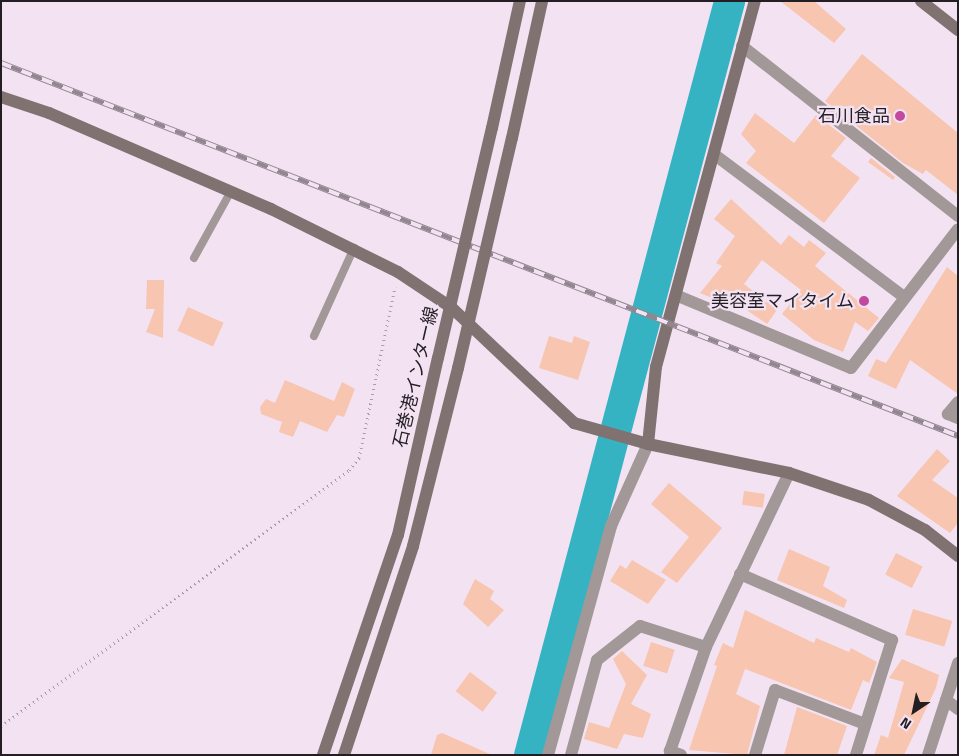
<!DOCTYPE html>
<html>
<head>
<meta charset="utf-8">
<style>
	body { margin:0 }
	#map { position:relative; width:959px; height:756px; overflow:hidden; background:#f3e3f2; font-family:"Titillium Web","Noto Sans JP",sans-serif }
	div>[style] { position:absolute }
	.river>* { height:31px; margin:-15.5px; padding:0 15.5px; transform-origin:15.5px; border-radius:15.5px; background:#36b3c3 }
	.building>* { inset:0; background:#f7c5b0; transform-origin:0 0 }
	.path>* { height:3px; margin-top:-1.5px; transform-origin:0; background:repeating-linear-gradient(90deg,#a99da9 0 1px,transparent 0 5px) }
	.lane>* { height:8px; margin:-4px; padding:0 4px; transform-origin:4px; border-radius:4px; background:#a29898 }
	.street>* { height:12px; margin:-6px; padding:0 6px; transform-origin:6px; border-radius:6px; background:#a29898 }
	.secondary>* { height:12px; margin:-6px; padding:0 6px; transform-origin:6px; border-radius:6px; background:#807271 }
	.rail>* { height:5.5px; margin-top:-2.75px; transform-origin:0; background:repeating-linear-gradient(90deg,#f3e3f2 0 11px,#928791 0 22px); box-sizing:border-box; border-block:1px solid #928791 }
	.secondary-bridge>* { height:12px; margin:-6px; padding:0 6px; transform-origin:6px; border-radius:6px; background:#807271 }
	.dots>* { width:14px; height:14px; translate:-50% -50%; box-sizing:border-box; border:2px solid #f3e3f2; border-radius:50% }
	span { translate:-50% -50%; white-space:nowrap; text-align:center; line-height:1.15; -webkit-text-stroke:4.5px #f3e3f2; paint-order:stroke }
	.poi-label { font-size:18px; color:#231e23 }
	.right { translate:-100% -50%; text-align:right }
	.street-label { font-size:18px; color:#231e23 }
	.frame { position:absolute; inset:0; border:2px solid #231e23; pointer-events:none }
	.north { position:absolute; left:889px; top:686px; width:50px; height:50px; -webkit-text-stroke:4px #f3e3f2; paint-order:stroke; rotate:214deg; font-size:14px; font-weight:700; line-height:20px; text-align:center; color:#231e23 }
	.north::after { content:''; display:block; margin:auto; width:18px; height:22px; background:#231e23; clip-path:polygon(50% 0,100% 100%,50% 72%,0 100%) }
</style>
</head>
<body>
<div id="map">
	<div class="river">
		<div style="left:529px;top:755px;width:780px;rotate:-75.14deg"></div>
	</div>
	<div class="building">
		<div style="clip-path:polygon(780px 1px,814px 1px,846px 29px,834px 43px)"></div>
		<div style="clip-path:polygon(862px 54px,958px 133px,958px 195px,926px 170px,923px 174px,903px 163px,825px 101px)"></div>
		<div style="clip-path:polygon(755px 113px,794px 143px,816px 115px,846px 138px,831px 156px,860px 178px,824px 223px,746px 163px,756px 151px,741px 134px)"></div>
		<div style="clip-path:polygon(871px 158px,895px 177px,893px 180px,868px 162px)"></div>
		<div style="clip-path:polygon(731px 199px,781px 245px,789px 235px,804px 247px,809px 240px,826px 253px,815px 266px,879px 318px,868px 331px,855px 322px,843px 352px,814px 340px,782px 314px,801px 290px,762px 260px,744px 284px,777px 310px,767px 324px,735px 302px,731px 306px,700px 293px,722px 266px,716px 263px,735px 236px,714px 219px)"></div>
		<div style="clip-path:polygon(947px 267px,958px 276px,958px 394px,910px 360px,896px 389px,868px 376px,876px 359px,886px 363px)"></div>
		<div style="clip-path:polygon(147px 280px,164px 280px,163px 338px,146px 332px,155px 309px,146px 309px)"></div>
		<div style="left:188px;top:307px;width:39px;height:26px;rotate:24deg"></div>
		<div style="clip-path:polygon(549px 336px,572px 343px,574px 336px,590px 342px,578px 380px,539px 368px)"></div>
		<div style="clip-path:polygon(285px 380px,334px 401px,342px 382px,355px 389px,344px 417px,337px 415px,327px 432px,300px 421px,293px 437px,279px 432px,282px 422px,261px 414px,260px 407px,266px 399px,275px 403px)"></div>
		<div style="clip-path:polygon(937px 449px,950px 461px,932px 480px,958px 498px,958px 523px,950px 533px,897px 496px)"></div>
		<div style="clip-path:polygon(669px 483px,722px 528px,677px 583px,661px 572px,689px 537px,651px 504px)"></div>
		<div style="left:744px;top:491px;width:21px;height:14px;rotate:8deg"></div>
		<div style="clip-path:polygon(789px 549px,830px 567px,823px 586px,847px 600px,844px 608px,777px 580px)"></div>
		<div style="left:896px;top:553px;width:30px;height:24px;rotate:27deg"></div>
		<div style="clip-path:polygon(632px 560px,666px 580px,648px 604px,610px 581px,620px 565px,626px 569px)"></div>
		<div style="clip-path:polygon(475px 579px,494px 591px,490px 599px,504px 610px,488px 627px,463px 604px)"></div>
		<div style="left:913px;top:609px;width:41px;height:27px;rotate:17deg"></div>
		<div style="clip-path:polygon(745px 610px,814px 643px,816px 638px,849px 652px,851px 648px,877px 662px,873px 673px,869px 683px,863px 680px,851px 710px,745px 669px,736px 694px,760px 706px,747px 755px,689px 750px,717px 666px,714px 665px,723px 643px,733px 648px)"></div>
		<div style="left:651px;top:642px;width:25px;height:25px;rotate:18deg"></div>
		<div style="clip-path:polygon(622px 651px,647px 675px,631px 704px,651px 714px,643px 738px,624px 734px,617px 749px,584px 739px,589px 722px,609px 728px,626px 684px,613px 659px)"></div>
		<div style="clip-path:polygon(902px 659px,939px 675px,936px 688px,904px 755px,874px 755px,881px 735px,888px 738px,904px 682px,889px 678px)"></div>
		<div style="left:470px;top:672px;width:34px;height:24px;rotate:37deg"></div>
		<div style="clip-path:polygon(797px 707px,847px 726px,837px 755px,784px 755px)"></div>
		<div style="clip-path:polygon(442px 733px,492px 755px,431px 755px,437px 735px)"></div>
	</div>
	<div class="path">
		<div style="left:1px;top:726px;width:432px;rotate:-36.3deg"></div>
		<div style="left:349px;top:470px;width:16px;rotate:-50deg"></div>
		<div style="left:359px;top:458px;width:175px;rotate:-78.1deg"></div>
	</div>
	<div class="lane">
		<div style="left:194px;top:258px;width:77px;rotate:-61.1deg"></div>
		<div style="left:314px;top:336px;width:97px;rotate:-65.6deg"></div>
	</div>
	<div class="street">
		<div style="left:742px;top:46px;width:275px;rotate:38.2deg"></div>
		<div style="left:715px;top:155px;width:236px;rotate:36.9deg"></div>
		<div style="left:678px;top:296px;width:187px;rotate:22.6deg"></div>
		<div style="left:851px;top:368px;width:175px;rotate:-52.4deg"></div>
		<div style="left:958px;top:402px;width:16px;rotate:130deg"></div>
		<div style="left:948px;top:414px;width:11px;rotate:22deg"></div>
		<div style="left:740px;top:574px;width:166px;rotate:23.5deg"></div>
		<div style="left:892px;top:640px;width:121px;rotate:107.4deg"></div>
		<div style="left:946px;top:700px;width:15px;rotate:37deg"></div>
		<div style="left:548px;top:755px;width:238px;rotate:-74.6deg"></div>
		<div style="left:611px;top:526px;width:90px;rotate:-65.7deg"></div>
		<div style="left:571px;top:755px;width:98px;rotate:-74.7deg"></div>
		<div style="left:597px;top:660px;width:55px;rotate:-38.3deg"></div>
		<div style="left:640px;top:626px;width:69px;rotate:17.7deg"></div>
		<div style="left:681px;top:755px;width:12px;rotate:-160deg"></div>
		<div style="left:670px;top:751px;width:110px;rotate:-70.9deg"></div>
		<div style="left:706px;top:647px;width:193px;rotate:-64.5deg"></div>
		<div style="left:755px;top:755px;width:68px;rotate:-72.9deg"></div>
		<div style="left:775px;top:690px;width:96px;rotate:20.7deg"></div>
		<div style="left:928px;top:755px;width:97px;rotate:-71.9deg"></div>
	</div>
	<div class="secondary">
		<div style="left:921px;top:1px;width:47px;rotate:38.1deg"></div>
		<div style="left:1px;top:97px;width:51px;rotate:18.4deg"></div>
		<div style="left:49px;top:113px;width:242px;rotate:23.4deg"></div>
		<div style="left:271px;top:209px;width:142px;rotate:26.4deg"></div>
		<div style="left:398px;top:272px;width:65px;rotate:33.7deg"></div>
		<div style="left:452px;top:308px;width:168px;rotate:43.3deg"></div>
		<div style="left:574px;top:423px;width:77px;rotate:15.8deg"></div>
		<div style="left:648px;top:444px;width:144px;rotate:11.6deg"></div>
		<div style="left:789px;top:473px;width:84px;rotate:18.6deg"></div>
		<div style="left:869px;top:500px;width:64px;rotate:28.2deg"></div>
		<div style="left:925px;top:530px;width:42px;rotate:38.2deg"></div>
		<div style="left:492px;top:128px;width:130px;rotate:-77.6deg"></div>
		<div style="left:512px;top:138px;width:140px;rotate:-77.6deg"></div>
		<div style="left:648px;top:444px;width:77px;rotate:-84.1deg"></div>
		<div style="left:656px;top:367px;width:379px;rotate:-74.9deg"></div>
		<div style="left:323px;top:755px;width:232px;rotate:-71.2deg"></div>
		<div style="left:398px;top:535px;width:181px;rotate:-77.3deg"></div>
		<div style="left:344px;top:755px;width:220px;rotate:-71.7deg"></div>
		<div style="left:413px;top:546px;width:184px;rotate:-75.8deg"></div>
	</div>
	<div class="rail">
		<div style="left:1px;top:63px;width:1027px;rotate:21.29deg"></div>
	</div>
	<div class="secondary-bridge">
		<div style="left:438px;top:358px;width:236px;rotate:-76.8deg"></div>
		<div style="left:458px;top:368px;width:236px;rotate:-76.8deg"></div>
	</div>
	<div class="dots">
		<div style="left:900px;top:116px;background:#c2499d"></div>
		<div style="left:864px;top:301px;background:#c2499d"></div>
	</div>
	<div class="poi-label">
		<span class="right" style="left:890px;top:116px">石川食品</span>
		<span class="right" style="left:854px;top:301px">美容室マイタイム</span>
	</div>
	<div class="street-label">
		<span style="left:416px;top:377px;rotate:-77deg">石巻港インター線</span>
	</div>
	<div class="frame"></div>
	<div class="north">N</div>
</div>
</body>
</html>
